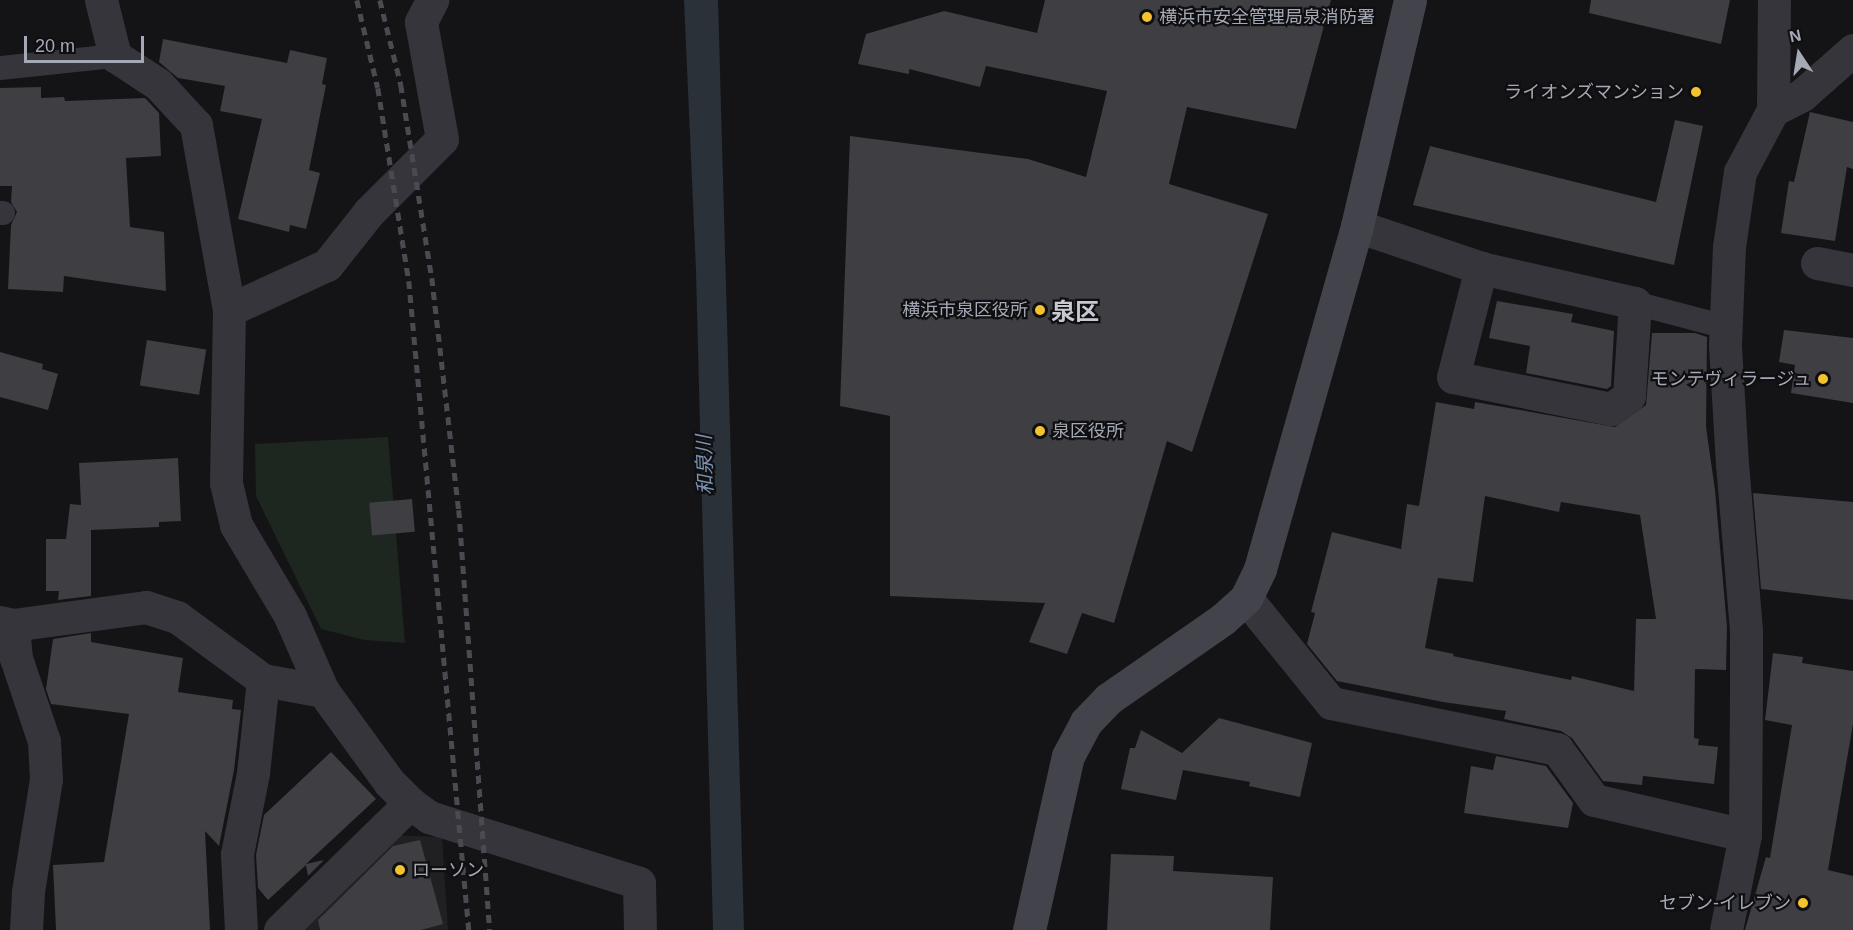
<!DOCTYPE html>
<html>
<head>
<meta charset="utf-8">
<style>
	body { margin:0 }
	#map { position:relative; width:1853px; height:930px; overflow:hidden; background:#141416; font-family:Arial,"Noto Sans JP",sans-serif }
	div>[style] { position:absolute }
	.built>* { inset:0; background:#202023 }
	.green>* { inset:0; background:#1e2620 }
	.water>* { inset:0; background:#2a3139 }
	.building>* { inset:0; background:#3e3e43; transform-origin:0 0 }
	.lane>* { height:24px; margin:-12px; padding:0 12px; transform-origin:12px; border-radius:12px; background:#35353b }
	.street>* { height:33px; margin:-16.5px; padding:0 16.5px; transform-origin:16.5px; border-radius:16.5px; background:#35353b }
	.secondary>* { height:33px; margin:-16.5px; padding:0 16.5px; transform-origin:16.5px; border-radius:16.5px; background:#43444b }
	.rail>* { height:4.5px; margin-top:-2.25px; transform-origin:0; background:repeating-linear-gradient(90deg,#4a4b52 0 8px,transparent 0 14px) }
	.dots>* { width:16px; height:16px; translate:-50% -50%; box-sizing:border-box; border:3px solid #0f0f11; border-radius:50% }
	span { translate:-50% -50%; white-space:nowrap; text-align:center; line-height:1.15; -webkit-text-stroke:4.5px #0f0f11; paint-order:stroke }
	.poi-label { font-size:18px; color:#a5a9b6 }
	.left { translate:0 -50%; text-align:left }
	.right { translate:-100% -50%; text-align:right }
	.water-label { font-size:20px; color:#7c93b2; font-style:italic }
	.district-label { font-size:24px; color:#c6c8d2; font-weight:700 }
	.north { position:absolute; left:1769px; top:24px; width:60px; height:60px; -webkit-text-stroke:4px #0f0f11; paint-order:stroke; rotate:348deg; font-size:16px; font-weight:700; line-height:24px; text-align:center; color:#a5a9b6 }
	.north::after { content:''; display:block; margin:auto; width:21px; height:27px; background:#a5a9b6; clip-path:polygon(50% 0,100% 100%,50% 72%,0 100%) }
	.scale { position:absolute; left:24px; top:36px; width:120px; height:27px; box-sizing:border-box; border:3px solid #a5a9b6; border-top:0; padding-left:8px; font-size:18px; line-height:21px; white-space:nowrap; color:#a5a9b6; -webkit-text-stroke:4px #0f0f11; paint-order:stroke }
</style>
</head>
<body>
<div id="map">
	<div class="built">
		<div style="clip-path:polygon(392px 835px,442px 837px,448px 930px,299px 930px)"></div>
	</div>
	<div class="green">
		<div style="clip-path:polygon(388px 437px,405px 643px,365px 640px,321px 629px,256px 496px,255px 444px)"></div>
	</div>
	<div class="water">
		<div style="clip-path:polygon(684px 0,718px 0,744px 930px,713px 930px,696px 271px)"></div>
	</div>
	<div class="building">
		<div style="clip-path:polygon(1045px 0,1331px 0,1296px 129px,1187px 107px,1169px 184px,1268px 214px,1192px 452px,1167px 441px,1114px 623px,1082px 613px,1067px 654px,1029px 642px,1045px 603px,890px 596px,890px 416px,840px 406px,850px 136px,1028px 159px,1086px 177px,1107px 91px,986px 66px,980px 87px,909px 69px,909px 74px,858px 64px,866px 34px,944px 11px,1037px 33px)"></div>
		<div style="clip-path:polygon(1591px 0,1730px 0,1721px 44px,1589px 13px)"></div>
		<div style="clip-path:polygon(163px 39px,287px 63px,290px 50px,327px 58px,322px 84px,326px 85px,309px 170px,320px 173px,306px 229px,290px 225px,289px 232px,238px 219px,262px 119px,220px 111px,225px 86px,178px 78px,159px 62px)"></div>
		<div style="clip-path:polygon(41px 87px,41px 98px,64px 97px,65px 101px,145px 98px,159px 113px,161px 156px,126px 158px,130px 227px,164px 232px,166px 291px,64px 276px,63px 292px,8px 289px,11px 225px,17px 212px,11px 202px,12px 186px,0 186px,0 88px)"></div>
		<div style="clip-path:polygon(1810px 112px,1853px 122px,1853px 169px,1847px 167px,1835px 241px,1781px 233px,1789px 181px,1794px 182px)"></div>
		<div style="clip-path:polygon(1675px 120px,1703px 126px,1674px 265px,1413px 205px,1430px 146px,1656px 202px)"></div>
		<div style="clip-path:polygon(1497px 301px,1573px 314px,1571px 322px,1614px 331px,1611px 386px,1607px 389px,1526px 373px,1530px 346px,1489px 338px)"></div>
		<div style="clip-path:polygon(1784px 330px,1853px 338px,1853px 403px,1791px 393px,1795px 365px,1779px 362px)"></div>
		<div style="clip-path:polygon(evenodd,1652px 333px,1695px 333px,1707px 337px,1706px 427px,1715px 490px,1727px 627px,1726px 670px,1695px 669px,1694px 738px,1699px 739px,1698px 745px,1718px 747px,1714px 784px,1643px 776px,1642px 785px,1603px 781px,1572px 738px,1561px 731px,1504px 719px,1506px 711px,1443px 702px,1337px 681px,1307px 644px,1315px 613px,1311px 612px,1332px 532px,1401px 549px,1407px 504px,1419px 506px,1436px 402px,1474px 409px,1475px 402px,1615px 427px,1646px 405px,1652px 333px,1485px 496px,1559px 512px,1561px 502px,1640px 515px,1656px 619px,1636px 619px,1634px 691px,1572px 676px,1571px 680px,1453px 656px,1454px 654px,1425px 648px,1438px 578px,1473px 582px,1485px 496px)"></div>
		<div style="left:147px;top:340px;width:60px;height:46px;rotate:9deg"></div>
		<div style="clip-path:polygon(0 352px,43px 364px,42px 369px,58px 374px,48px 410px,0 397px)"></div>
		<div style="clip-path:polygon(178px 458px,181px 521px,159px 522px,159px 527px,91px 530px,91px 596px,58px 600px,59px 591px,46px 591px,46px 539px,66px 539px,70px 504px,81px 505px,79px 463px)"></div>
		<div style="clip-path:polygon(1753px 493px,1853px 502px,1853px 600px,1761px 589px)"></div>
		<div style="left:412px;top:499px;width:33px;height:43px;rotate:85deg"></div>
		<div style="clip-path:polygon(91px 633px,91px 642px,183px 658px,178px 692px,233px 700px,232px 709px,241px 710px,234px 770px,219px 846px,205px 831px,210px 930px,56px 930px,53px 865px,104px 862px,129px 714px,51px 704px,46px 689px,53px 639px)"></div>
		<div style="clip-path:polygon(1773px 653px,1803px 657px,1802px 663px,1853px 671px,1853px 724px,1828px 870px,1853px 876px,1853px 930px,1745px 930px,1766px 857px,1770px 858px,1792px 725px,1765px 720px)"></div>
		<div style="clip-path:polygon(1219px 718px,1312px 743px,1300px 797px,1249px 786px,1250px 782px,1183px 770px,1176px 800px,1121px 789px,1130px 748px,1135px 748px,1141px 730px,1182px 753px)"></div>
		<div style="clip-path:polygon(331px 752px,376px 799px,306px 864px,324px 860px,308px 876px,306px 865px,268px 900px,258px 888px,256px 855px,264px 815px)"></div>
		<div style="clip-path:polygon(1496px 756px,1546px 766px,1573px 803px,1568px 828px,1464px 813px,1471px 766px,1493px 770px)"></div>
		<div style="clip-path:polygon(420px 840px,443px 924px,421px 930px,320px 930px,318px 920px,393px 846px)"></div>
		<div style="clip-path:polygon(1111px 854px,1174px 856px,1173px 871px,1273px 877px,1270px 930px,1107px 930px)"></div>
	</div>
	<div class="lane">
		<div style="left:0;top:68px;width:116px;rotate:-6deg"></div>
		<div style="left:0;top:213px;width:3px"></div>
		<div style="left:1635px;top:303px;width:94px;rotate:14.8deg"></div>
	</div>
	<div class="street">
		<div style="left:101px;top:0;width:58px;rotate:76deg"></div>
		<div style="left:115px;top:56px;width:51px;rotate:33.1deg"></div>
		<div style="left:158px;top:84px;width:56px;rotate:47.2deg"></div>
		<div style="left:196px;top:125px;width:188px;rotate:79.9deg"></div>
		<div style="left:229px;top:310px;width:173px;rotate:91deg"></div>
		<div style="left:226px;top:483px;width:43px;rotate:76.6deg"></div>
		<div style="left:236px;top:525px;width:106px;rotate:59.3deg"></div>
		<div style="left:290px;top:616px;width:82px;rotate:66.3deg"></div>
		<div style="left:323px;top:691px;width:112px;rotate:54deg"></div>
		<div style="left:389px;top:782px;width:30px;rotate:45deg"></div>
		<div style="left:410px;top:803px;width:24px;rotate:36deg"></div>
		<div style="left:429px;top:817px;width:220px;rotate:17.4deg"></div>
		<div style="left:639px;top:883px;width:47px;rotate:88.8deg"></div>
		<div style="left:1773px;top:110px;width:110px;rotate:-89.5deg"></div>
		<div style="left:1357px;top:226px;width:131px;rotate:18.7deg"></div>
		<div style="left:1481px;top:268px;width:158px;rotate:12.8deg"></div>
		<div style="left:1635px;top:303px;width:93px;rotate:93.7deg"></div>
		<div style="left:1629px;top:396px;width:22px;rotate:144deg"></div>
		<div style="left:1611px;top:409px;width:161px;rotate:-168.6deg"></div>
		<div style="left:1453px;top:377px;width:113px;rotate:-75.6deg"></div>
		<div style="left:1817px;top:263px;width:37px;rotate:11deg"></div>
		<div style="left:229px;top:310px;width:108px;rotate:-24.7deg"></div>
		<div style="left:327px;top:265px;width:68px;rotate:-51.6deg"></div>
		<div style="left:369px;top:212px;width:103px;rotate:-45deg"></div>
		<div style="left:442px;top:139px;width:119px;rotate:-100.2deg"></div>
		<div style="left:421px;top:22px;width:25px;rotate:-63deg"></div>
		<div style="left:1246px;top:598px;width:135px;rotate:51deg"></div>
		<div style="left:1331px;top:703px;width:231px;rotate:11.5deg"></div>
		<div style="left:1557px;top:749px;width:63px;rotate:54deg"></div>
		<div style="left:1594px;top:800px;width:155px;rotate:13.1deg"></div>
		<div style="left:0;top:622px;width:13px;rotate:13deg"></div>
		<div style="left:13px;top:625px;width:134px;rotate:-7.7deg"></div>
		<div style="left:146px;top:607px;width:33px;rotate:18deg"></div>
		<div style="left:177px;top:617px;width:107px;rotate:36.2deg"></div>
		<div style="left:263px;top:680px;width:61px;rotate:10.4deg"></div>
		<div style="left:13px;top:625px;width:33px;rotate:85deg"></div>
		<div style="left:16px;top:658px;width:88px;rotate:71.4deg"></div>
		<div style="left:44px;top:741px;width:38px;rotate:87deg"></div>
		<div style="left:46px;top:779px;width:114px;rotate:99.1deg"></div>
		<div style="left:28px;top:892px;width:38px;rotate:93deg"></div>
		<div style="left:241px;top:930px;width:76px;rotate:-93deg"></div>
		<div style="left:237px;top:854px;width:83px;rotate:-78.8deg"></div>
		<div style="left:253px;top:773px;width:94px;rotate:-83.9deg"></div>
		<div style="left:280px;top:930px;width:182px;rotate:-44.3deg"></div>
		<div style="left:1726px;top:930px;width:97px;rotate:-78.7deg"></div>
		<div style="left:1745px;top:835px;width:138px;rotate:-89.6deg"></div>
		<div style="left:1746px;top:697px;width:67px;rotate:-90deg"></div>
		<div style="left:1746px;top:630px;width:167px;rotate:-94.8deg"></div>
		<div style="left:1732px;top:464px;width:119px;rotate:-93.4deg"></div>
		<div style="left:1725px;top:345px;width:98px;rotate:-87.7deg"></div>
		<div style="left:1729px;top:247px;width:76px;rotate:-81.7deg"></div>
		<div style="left:1740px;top:172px;width:70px;rotate:-62deg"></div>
		<div style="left:1773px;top:110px;width:33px;rotate:-27deg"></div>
		<div style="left:1802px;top:95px;width:68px;rotate:-41.4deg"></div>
	</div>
	<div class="secondary">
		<div style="left:1029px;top:930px;width:178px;rotate:-77.4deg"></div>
		<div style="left:1068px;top:756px;width:38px;rotate:-62deg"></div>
		<div style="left:1086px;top:722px;width:32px;rotate:-46deg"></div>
		<div style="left:1108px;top:699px;width:140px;rotate:-34.8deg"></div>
		<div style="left:1223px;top:619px;width:31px;rotate:-42deg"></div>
		<div style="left:1246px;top:598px;width:32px;rotate:-64deg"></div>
		<div style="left:1260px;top:569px;width:356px;rotate:-74.2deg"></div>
		<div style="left:1357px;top:226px;width:232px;rotate:-76.8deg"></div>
	</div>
	<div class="rail">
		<div style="left:357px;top:0;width:90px;rotate:76.6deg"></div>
		<div style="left:378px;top:88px;width:195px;rotate:80.9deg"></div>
		<div style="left:409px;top:281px;width:652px;rotate:84.72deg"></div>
		<div style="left:380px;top:0;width:88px;rotate:76.1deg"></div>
		<div style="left:401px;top:85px;width:195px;rotate:80.9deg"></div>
		<div style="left:432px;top:278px;width:234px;rotate:83.4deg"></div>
		<div style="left:459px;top:510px;width:421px;rotate:85.8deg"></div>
	</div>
	<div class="dots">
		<div style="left:1147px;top:17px;background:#f3c32f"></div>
		<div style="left:1696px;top:92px;background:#f3c32f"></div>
		<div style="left:1040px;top:310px;background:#f3c32f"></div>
		<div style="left:1823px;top:379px;background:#f3c32f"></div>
		<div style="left:1040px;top:431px;background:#f3c32f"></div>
		<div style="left:400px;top:870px;background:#f3c32f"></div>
		<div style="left:1803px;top:903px;background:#f3c32f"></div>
	</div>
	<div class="poi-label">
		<span class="left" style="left:1159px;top:17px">横浜市安全管理局泉消防署</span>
		<span class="right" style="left:1684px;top:92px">ライオンズマンション</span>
		<span class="right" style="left:1028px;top:310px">横浜市泉区役所</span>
		<span class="right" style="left:1811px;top:379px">モンテヴィラージュ</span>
		<span class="left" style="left:1052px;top:431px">泉区役所</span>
		<span class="left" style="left:412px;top:870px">ローソン</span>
		<span class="right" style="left:1791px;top:903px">セブン-イレブン</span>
	</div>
	<div class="water-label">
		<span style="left:705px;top:465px;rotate:-92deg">和泉川</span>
	</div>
	<div class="district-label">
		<span style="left:1075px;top:312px">泉区</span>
	</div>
	<div class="north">N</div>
	<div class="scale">20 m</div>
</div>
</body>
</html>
